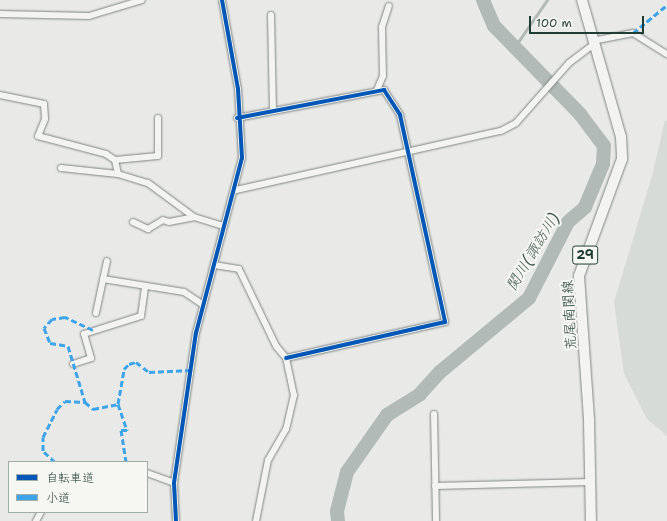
<!DOCTYPE html>
<html>
<head>
<meta charset="utf-8">
<style>
	body { margin:0 }
	#map { position:relative; width:667px; height:521px; overflow:hidden; background:#e9eae8; font-family:"Shantell Sans","Klee One",sans-serif }
	div>[style] { position:absolute }
	.green>* { inset:0; background:#d6dbd7 }
	.stream>* { height:2.5px; margin:-1.25px; padding:0 1.25px; transform-origin:1.25px; border-radius:1.25px; background:#b1bab6 }
	.river>* { height:14px; margin:-7px; padding:0 7px; transform-origin:7px; border-radius:7px; background:#b1bab6 }
	.roads { filter:drop-shadow(0 0 1px #7f8583) drop-shadow(0 0 1px #7f8583) }
	.street>* { height:6px; margin:-3px; padding:0 3px; transform-origin:3px; border-radius:3px; background:#f3f3f1 }
	.primary>* { height:10px; margin:-5px; padding:0 5px; transform-origin:5px; border-radius:5px; background:#f3f3f1 }
	.quiet>* { height:3px; margin-top:-1.5px; transform-origin:0; background:repeating-linear-gradient(90deg,#3da4eb 0 6px,transparent 0 9px) }
	.cycleway>* { height:4px; margin:-2px; padding:0 2px; transform-origin:2px; border-radius:2px; background:#0057b8 }
	span { translate:-50% -50%; white-space:nowrap; text-align:center; line-height:1.15; -webkit-text-stroke:4px #f6f6f2; paint-order:stroke }
	.shield-label span { padding:1px 3px; background:#f6f6f2; border:1px solid; border-radius:3px; -webkit-text-stroke-width:0 }
	.shield-label { font-size:13px; color:#1f3d34; font-weight:700 }
	.street-label { font-size:14px; color:#1f3d34 }
	.water-label { font-size:15px; color:#445c54; font-style:italic }
	.legend { position:absolute; left:8px; top:461px; width:140px; height:52px; box-sizing:border-box; background:#f6f6f2; border:1px solid #a0aca6; margin:0; padding:5px 7px; list-style:none; font-size:12px; color:#1f3d34 }
	.legend li { display:flex; align-items:center; gap:8px; height:20px }
	.legend b { width:20px; border:1px solid #a0aca6 }
	.scale { position:absolute; left:529px; top:16px; width:115px; height:18px; box-sizing:border-box; border:2px solid #1f3d34; border-top:0; padding-left:5px; font-size:12px; line-height:14px; white-space:nowrap; color:#1f3d34; -webkit-text-stroke:3px #f6f6f2; paint-order:stroke }
</style>
</head>
<body>
<div id="map">
	<div class="green">
		<div style="clip-path:polygon(665px 120px,667px 121px,667px 436px,647px 419px,624px 374px,614px 302px,652px 176px)"></div>
	</div>
	<div class="stream">
		<div style="left:516px;top:45px;width:55px;rotate:-55.4deg"></div>
	</div>
	<div class="river">
		<div style="left:338px;top:521px;width:10px;rotate:-96deg"></div>
		<div style="left:337px;top:511px;width:40px;rotate:-75.6deg"></div>
		<div style="left:347px;top:472px;width:70px;rotate:-54.9deg"></div>
		<div style="left:387px;top:415px;width:39px;rotate:-32deg"></div>
		<div style="left:420px;top:394px;width:30px;rotate:-48deg"></div>
		<div style="left:440px;top:372px;width:116px;rotate:-39.7deg"></div>
		<div style="left:529px;top:298px;width:85px;rotate:-62.8deg"></div>
		<div style="left:568px;top:222px;width:23px;rotate:-41deg"></div>
		<div style="left:585px;top:207px;width:47px;rotate:-67.3deg"></div>
		<div style="left:603px;top:164px;width:18px;rotate:-87deg"></div>
		<div style="left:604px;top:146px;width:39px;rotate:-127deg"></div>
		<div style="left:581px;top:115px;width:124px;rotate:-134.3deg"></div>
		<div style="left:494px;top:26px;width:28px;rotate:-113deg"></div>
	</div>
	<div class="roads">
		<div class="street">
			<div style="left:0;top:14px;width:89px;rotate:1.3deg"></div>
			<div style="left:89px;top:16px;width:55px;rotate:-16.8deg"></div>
			<div style="left:271px;top:15px;width:95px;rotate:88.8deg"></div>
			<div style="left:592px;top:41px;width:42px;rotate:-11deg"></div>
			<div style="left:633px;top:33px;width:40px;rotate:32deg"></div>
			<div style="left:377px;top:90px;width:15px;rotate:-67deg"></div>
			<div style="left:383px;top:76px;width:49px;rotate:-91.2deg"></div>
			<div style="left:382px;top:27px;width:22px;rotate:-72deg"></div>
			<div style="left:0;top:95px;width:45px;rotate:11.6deg"></div>
			<div style="left:44px;top:104px;width:15px;rotate:86deg"></div>
			<div style="left:45px;top:119px;width:18px;rotate:112deg"></div>
			<div style="left:38px;top:136px;width:70px;rotate:14.8deg"></div>
			<div style="left:106px;top:154px;width:11px;rotate:34deg"></div>
			<div style="left:115px;top:160px;width:14px;rotate:78deg"></div>
			<div style="left:118px;top:174px;width:31px;rotate:17deg"></div>
			<div style="left:148px;top:183px;width:57px;rotate:36.5deg"></div>
			<div style="left:194px;top:217px;width:31px;rotate:17deg"></div>
			<div style="left:237px;top:118px;width:150px;rotate:-10.8deg"></div>
			<div style="left:384px;top:90px;width:30px;rotate:57deg"></div>
			<div style="left:400px;top:115px;width:212px;rotate:77.7deg"></div>
			<div style="left:445px;top:322px;width:163px;rotate:167.2deg"></div>
			<div style="left:115px;top:160px;width:43px;rotate:-5.3deg"></div>
			<div style="left:158px;top:156px;width:38px;rotate:-90deg"></div>
			<div style="left:61px;top:168px;width:57px;rotate:6deg"></div>
			<div style="left:236px;top:190px;width:271px;rotate:-12.6deg"></div>
			<div style="left:501px;top:131px;width:17px;rotate:-28deg"></div>
			<div style="left:516px;top:123px;width:80px;rotate:-48.5deg"></div>
			<div style="left:569px;top:63px;width:30px;rotate:-37deg"></div>
			<div style="left:133px;top:222px;width:17px;rotate:25deg"></div>
			<div style="left:148px;top:229px;width:17px;rotate:-31deg"></div>
			<div style="left:163px;top:220px;width:6px;rotate:18deg"></div>
			<div style="left:169px;top:222px;width:25px;rotate:-11deg"></div>
			<div style="left:214px;top:265px;width:25px;rotate:9deg"></div>
			<div style="left:239px;top:269px;width:85px;rotate:64.3deg"></div>
			<div style="left:276px;top:346px;width:16px;rotate:50deg"></div>
			<div style="left:286px;top:358px;width:38px;rotate:78deg"></div>
			<div style="left:294px;top:395px;width:35px;rotate:103deg"></div>
			<div style="left:286px;top:429px;width:36px;rotate:120deg"></div>
			<div style="left:268px;top:460px;width:62px;rotate:101.1deg"></div>
			<div style="left:103px;top:279px;width:82px;rotate:9.1deg"></div>
			<div style="left:184px;top:292px;width:23px;rotate:34deg"></div>
			<div style="left:96px;top:313px;width:53px;rotate:-78.1deg"></div>
			<div style="left:73px;top:364px;width:19px;rotate:-18deg"></div>
			<div style="left:91px;top:358px;width:25px;rotate:-106deg"></div>
			<div style="left:84px;top:334px;width:60px;rotate:-17.5deg"></div>
			<div style="left:141px;top:316px;width:30px;rotate:-82deg"></div>
			<div style="left:434px;top:414px;width:107px;rotate:88.9deg"></div>
			<div style="left:147px;top:473px;width:29px;rotate:20deg"></div>
			<div style="left:435px;top:486px;width:156px;rotate:-1.5deg"></div>
			<div style="left:36px;top:521px;width:10px;rotate:-61deg"></div>
			<div style="left:176px;top:521px;width:38px;rotate:-93deg"></div>
			<div style="left:174px;top:483px;width:152px;rotate:-81.7deg"></div>
			<div style="left:196px;top:333px;width:181px;rotate:-75.3deg"></div>
			<div style="left:242px;top:158px;width:69px;rotate:-93.3deg"></div>
			<div style="left:238px;top:89px;width:90px;rotate:-100.2deg"></div>
		</div>
		<div class="primary">
			<div style="left:582px;top:0;width:142px;rotate:74.1deg"></div>
			<div style="left:621px;top:137px;width:22px;rotate:87deg"></div>
			<div style="left:622px;top:159px;width:125px;rotate:110.2deg"></div>
			<div style="left:579px;top:276px;width:144px;rotate:86deg"></div>
			<div style="left:589px;top:420px;width:101px;rotate:88.9deg"></div>
		</div>
	</div>
	<div class="quiet">
		<div style="left:633px;top:33px;width:44px;rotate:-39.5deg"></div>
		<div style="left:93px;top:330px;width:31px;rotate:-155deg"></div>
		<div style="left:65px;top:317px;width:13px;rotate:171deg"></div>
		<div style="left:52px;top:319px;width:12px;rotate:132deg"></div>
		<div style="left:44px;top:328px;width:16px;rotate:68deg"></div>
		<div style="left:50px;top:343px;width:18px;rotate:9deg"></div>
		<div style="left:68px;top:346px;width:59px;rotate:73.1deg"></div>
		<div style="left:85px;top:402px;width:11px;rotate:41deg"></div>
		<div style="left:93px;top:409px;width:25px;rotate:-11deg"></div>
		<div style="left:118px;top:404px;width:36px;rotate:-80deg"></div>
		<div style="left:124px;top:369px;width:7px;rotate:-45deg"></div>
		<div style="left:129px;top:364px;width:7px;rotate:-16deg"></div>
		<div style="left:136px;top:362px;width:16px;rotate:38deg"></div>
		<div style="left:149px;top:372px;width:42px;rotate:-2.7deg"></div>
		<div style="left:118px;top:404px;width:28px;rotate:71deg"></div>
		<div style="left:127px;top:430px;width:6px;rotate:180deg"></div>
		<div style="left:121px;top:430px;width:32px;rotate:81deg"></div>
		<div style="left:55px;top:462px;width:16px;rotate:-137deg"></div>
		<div style="left:43px;top:451px;width:14px;rotate:-90deg"></div>
		<div style="left:43px;top:437px;width:31px;rotate:-63deg"></div>
		<div style="left:57px;top:409px;width:11px;rotate:-45deg"></div>
		<div style="left:65px;top:401px;width:20px;rotate:3deg"></div>
	</div>
	<div class="cycleway">
		<div style="left:237px;top:118px;width:150px;rotate:-10.8deg"></div>
		<div style="left:384px;top:90px;width:30px;rotate:57deg"></div>
		<div style="left:400px;top:115px;width:212px;rotate:77.7deg"></div>
		<div style="left:445px;top:322px;width:163px;rotate:167.2deg"></div>
		<div style="left:176px;top:521px;width:38px;rotate:-93deg"></div>
		<div style="left:174px;top:483px;width:152px;rotate:-81.7deg"></div>
		<div style="left:196px;top:333px;width:181px;rotate:-75.3deg"></div>
		<div style="left:242px;top:158px;width:69px;rotate:-93.3deg"></div>
		<div style="left:238px;top:89px;width:90px;rotate:-100.2deg"></div>
	</div>
	<div class="shield-label">
		<span style="left:585px;top:255px">29</span>
	</div>
	<div class="street-label">
		<span style="left:569px;top:315px;rotate:-93deg">荒尾南関線</span>
	</div>
	<div class="water-label">
		<span style="left:533px;top:252px;rotate:-59deg">関川(諏訪川)</span>
	</div>
	<ul class="legend">
	<li><b style="height:5px;background:#0057b8"></b>自転車道</li>
	<li><b style="height:5px;background:#3da4eb"></b>小道</li>
	</ul>
	<div class="scale">100 m</div>
</div>
</body>
</html>
